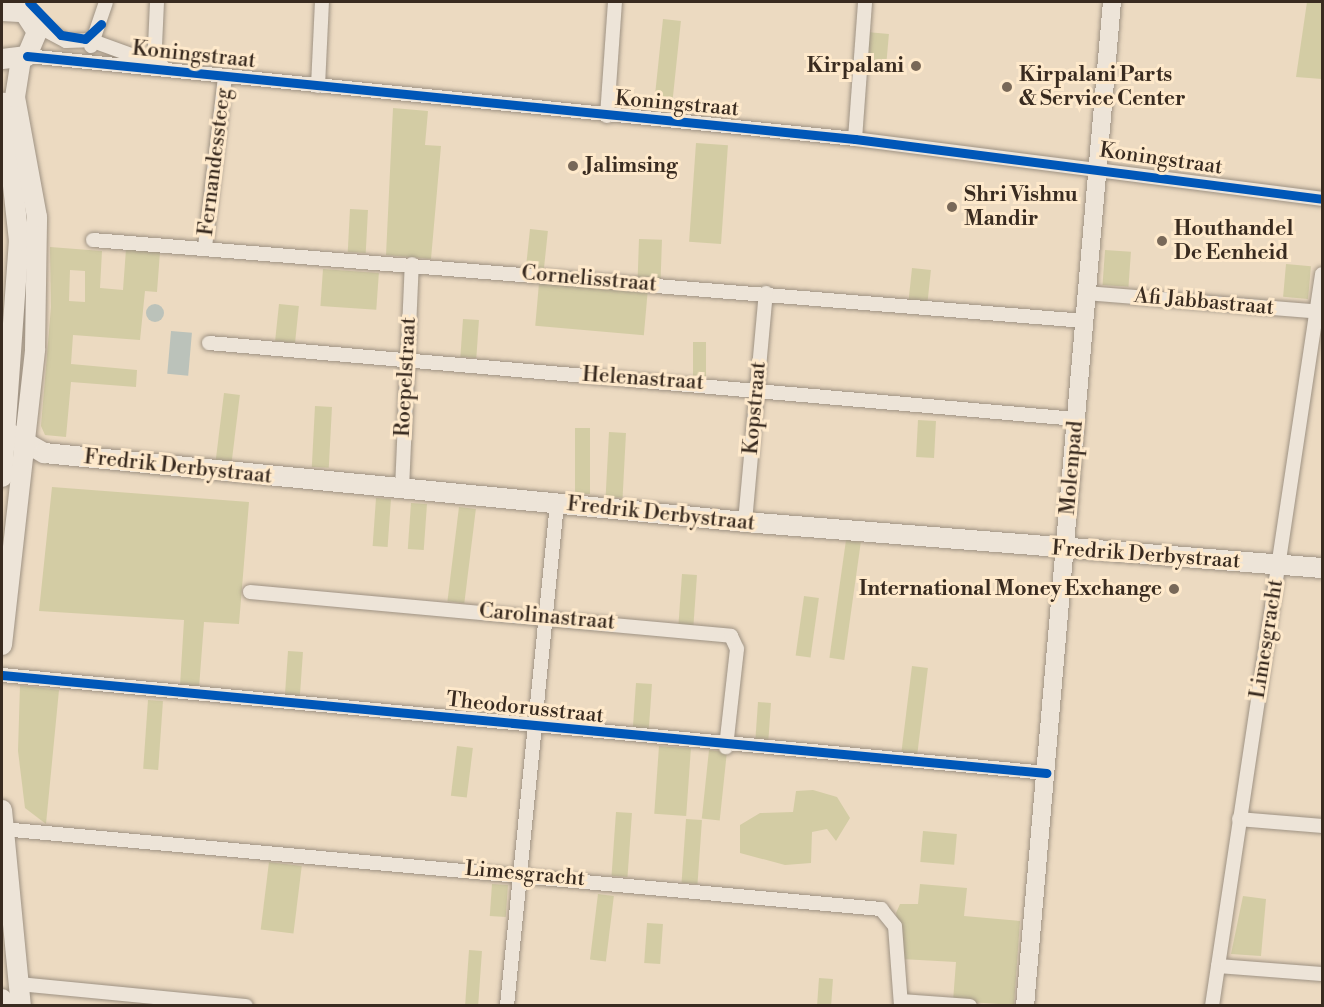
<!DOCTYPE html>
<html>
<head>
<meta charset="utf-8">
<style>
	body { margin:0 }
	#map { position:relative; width:1324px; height:1007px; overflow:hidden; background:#ecdac1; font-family:"Libre Bodoni",serif }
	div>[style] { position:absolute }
	.green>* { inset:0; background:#d3cca4; transform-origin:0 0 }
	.water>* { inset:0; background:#bbc2ba; transform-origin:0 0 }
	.round { border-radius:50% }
	.roads { filter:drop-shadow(0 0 2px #9e9283) drop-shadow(0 0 2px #9e9283) }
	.minor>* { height:14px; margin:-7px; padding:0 7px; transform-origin:7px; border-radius:7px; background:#ede4d8 }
	.tertiary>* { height:18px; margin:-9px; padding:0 9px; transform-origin:9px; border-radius:9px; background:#ede4d8 }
	.secondary>* { height:20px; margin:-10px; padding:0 10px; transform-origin:10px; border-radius:10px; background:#ede4d8 }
	.cycleway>* { height:9px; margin:-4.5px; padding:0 4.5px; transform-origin:4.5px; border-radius:4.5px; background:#0057b8 }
	.dots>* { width:16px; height:16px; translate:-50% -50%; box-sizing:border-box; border:3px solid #fee9cb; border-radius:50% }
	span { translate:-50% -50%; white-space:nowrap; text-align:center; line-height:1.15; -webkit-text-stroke:6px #fee9cb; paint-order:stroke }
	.street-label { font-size:21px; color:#392b20 }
	.poi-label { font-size:21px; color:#392b20; font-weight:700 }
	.right { translate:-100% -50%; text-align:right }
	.left { translate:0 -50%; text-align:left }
	.frame { position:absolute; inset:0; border:3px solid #392b20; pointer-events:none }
</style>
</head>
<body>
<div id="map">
	<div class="green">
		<div style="clip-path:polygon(1307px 2px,1322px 2px,1322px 79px,1296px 77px)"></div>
		<div style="left:663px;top:19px;width:18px;height:84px;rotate:6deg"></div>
		<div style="left:867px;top:32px;width:22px;height:37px;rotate:5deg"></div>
		<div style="clip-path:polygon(393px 108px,428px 111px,425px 145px,441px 146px,431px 259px,386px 255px)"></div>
		<div style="left:696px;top:143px;width:32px;height:99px;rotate:4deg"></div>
		<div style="left:350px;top:209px;width:18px;height:43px;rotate:3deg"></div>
		<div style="left:530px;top:229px;width:18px;height:40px;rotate:6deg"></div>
		<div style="left:639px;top:239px;width:23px;height:44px;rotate:2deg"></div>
		<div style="clip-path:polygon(evenodd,50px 247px,102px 251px,100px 288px,123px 290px,126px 249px,160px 252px,157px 292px,145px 291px,140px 340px,73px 335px,71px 364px,137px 370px,136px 387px,71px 382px,66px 437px,45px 435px,41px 426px,51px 307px,50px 247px,70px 270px,85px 271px,85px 302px,69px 301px,70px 270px)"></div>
		<div style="left:1105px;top:250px;width:26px;height:35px;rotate:4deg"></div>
		<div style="left:1286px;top:264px;width:25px;height:33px;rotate:5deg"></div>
		<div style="left:912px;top:268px;width:19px;height:32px;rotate:6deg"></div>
		<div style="left:323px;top:269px;width:56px;height:37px;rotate:4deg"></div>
		<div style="left:539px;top:283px;width:109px;height:43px;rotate:5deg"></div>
		<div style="left:279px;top:304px;width:20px;height:37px;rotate:6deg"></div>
		<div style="left:463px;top:319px;width:16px;height:38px;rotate:4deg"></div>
		<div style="left:693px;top:342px;width:13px;height:38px"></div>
		<div style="left:224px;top:393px;width:16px;height:69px;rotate:7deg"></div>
		<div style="left:315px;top:406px;width:17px;height:61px;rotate:3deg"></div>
		<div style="left:918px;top:420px;width:18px;height:37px;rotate:3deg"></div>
		<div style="left:575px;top:428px;width:15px;height:66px"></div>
		<div style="left:609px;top:432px;width:17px;height:65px;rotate:3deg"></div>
		<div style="clip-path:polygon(52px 487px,249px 502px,239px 624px,204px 622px,199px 688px,180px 686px,184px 620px,39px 611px)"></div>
		<div style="left:376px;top:498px;width:15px;height:48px;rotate:4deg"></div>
		<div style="left:411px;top:503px;width:16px;height:46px;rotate:4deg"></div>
		<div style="left:459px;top:507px;width:17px;height:95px;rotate:7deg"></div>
		<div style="left:846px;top:540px;width:15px;height:119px;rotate:8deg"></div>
		<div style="left:682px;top:574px;width:15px;height:53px;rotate:4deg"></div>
		<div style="left:804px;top:596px;width:15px;height:60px;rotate:8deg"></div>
		<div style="left:288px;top:651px;width:15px;height:44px;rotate:4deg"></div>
		<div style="left:912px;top:666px;width:16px;height:89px;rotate:7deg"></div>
		<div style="left:636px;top:683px;width:16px;height:46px;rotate:4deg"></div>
		<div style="clip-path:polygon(20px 685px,59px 690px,46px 824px,25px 808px,18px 751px)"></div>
		<div style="left:148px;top:700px;width:15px;height:69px;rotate:4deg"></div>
		<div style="left:758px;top:702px;width:13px;height:37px;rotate:4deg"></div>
		<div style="left:457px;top:746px;width:16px;height:50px;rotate:7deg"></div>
		<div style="left:659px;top:746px;width:32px;height:68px;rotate:4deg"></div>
		<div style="left:709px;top:750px;width:18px;height:69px;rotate:6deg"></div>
		<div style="clip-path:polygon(813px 790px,837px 797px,850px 818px,836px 841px,827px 829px,812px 832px,811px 863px,785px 865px,740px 853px,740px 825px,760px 813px,793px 812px,796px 791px)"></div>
		<div style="left:616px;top:812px;width:16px;height:64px;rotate:4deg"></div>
		<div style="left:686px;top:819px;width:16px;height:64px;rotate:4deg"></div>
		<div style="left:923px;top:831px;width:34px;height:31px;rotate:5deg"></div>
		<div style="left:269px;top:862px;width:33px;height:68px;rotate:7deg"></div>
		<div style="left:492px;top:884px;width:16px;height:32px;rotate:4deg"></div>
		<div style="clip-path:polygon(920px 884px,967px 888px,964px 916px,1020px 921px,1014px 1005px,953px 1001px,956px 962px,901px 959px,896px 913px,900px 904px,918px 904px)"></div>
		<div style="left:598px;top:894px;width:16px;height:66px;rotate:7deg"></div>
		<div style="clip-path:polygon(1243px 896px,1266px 899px,1261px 956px,1231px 954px)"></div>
		<div style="left:647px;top:923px;width:16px;height:40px;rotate:4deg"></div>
		<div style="left:469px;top:950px;width:13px;height:55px;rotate:4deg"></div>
		<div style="left:819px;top:978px;width:14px;height:27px;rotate:4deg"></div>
	</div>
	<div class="water">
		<div class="round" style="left:146px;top:304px;width:18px;height:18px"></div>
		<div style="left:171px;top:331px;width:21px;height:43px;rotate:5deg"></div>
	</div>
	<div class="roads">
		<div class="minor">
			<div style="left:36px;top:25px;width:34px;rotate:28deg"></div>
			<div style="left:66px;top:41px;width:24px;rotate:-2deg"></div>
			<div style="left:90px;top:40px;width:77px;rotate:19.9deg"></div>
			<div style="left:91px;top:46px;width:46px;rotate:-71.2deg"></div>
			<div style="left:27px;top:56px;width:832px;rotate:5.72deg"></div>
			<div style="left:855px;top:139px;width:471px;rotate:7.3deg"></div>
			<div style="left:154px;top:68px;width:66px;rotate:-87.4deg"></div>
			<div style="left:318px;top:86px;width:84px;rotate:-87.3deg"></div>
			<div style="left:607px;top:116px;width:114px;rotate:-86deg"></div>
			<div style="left:855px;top:139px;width:137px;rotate:-85.8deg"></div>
			<div style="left:93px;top:240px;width:994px;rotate:4.67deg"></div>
			<div style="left:205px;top:247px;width:171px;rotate:-83.3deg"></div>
			<div style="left:1086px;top:293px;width:237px;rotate:4.6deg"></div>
			<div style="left:209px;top:343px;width:870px;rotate:5.01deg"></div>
			<div style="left:402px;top:489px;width:225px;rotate:-87.5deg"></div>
			<div style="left:745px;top:522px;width:230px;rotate:-84.8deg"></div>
			<div style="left:250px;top:592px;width:483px;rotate:5.2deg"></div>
			<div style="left:731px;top:636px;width:14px;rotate:65deg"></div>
			<div style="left:737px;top:649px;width:99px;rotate:96.4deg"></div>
			<div style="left:2px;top:675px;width:1049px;rotate:5.36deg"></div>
			<div style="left:1239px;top:819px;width:83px;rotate:4.8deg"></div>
			<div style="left:2px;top:829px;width:883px;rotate:5.2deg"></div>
			<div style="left:881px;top:909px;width:22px;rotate:51deg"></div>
			<div style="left:895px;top:926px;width:80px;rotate:85.7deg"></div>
			<div style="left:1218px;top:966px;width:104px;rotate:4.4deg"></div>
			<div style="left:18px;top:984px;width:229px;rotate:5.5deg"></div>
			<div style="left:901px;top:1001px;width:69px;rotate:4.1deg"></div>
			<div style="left:507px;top:1006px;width:505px;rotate:-84.32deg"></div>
			<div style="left:1212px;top:1006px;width:740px;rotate:-81.45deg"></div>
		</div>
		<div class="tertiary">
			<div style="left:1025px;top:1006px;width:1008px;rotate:-85.05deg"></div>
		</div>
		<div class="secondary">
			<div style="left:2px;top:11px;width:22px;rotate:3deg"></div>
			<div style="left:24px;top:12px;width:24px;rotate:57deg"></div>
			<div style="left:37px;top:32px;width:26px;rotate:113deg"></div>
			<div style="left:27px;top:56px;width:25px;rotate:173deg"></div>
			<div style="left:7px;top:432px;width:43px;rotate:29.6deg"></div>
			<div style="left:44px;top:453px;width:704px;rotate:5.62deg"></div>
			<div style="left:745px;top:522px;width:579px;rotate:4.56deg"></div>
			<div style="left:2px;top:477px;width:237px;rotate:-85.9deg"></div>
			<div style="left:19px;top:241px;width:139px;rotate:-96.2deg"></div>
			<div style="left:2px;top:645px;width:298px;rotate:-83.6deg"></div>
			<div style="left:35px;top:349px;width:132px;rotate:-89.1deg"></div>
			<div style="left:37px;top:217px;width:122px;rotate:-100.4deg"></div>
			<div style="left:15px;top:97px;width:38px;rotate:-81deg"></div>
			<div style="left:2px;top:810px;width:197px;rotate:84.5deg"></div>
			<div style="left:2px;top:999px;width:7px;rotate:90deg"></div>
		</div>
	</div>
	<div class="cycleway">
		<div style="left:29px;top:2px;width:46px;rotate:45.9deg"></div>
		<div style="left:61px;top:35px;width:24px;rotate:9deg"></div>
		<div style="left:85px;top:39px;width:22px;rotate:-43deg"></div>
		<div style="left:27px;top:56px;width:832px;rotate:5.72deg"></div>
		<div style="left:855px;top:139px;width:471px;rotate:7.3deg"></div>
		<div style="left:2px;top:675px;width:1049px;rotate:5.36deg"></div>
	</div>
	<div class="dots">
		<div style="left:916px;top:66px;background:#786858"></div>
		<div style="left:1007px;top:87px;background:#786858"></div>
		<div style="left:573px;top:166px;background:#786858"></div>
		<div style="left:952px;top:207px;background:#786858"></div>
		<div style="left:1162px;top:241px;background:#786858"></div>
		<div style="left:1174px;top:589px;background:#786858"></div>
	</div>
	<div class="street-label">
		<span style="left:194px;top:55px;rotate:6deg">Koningstraat</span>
		<span style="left:677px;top:104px;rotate:5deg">Koningstraat</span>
		<span style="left:1161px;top:159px;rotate:8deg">Koningstraat</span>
		<span style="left:215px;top:162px;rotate:-83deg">Fernandessteeg</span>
		<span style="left:589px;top:279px;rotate:5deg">Cornelisstraat</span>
		<span style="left:1204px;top:302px;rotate:5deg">Afi Jabbastraat</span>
		<span style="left:406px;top:377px;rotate:-87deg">Roepelstraat</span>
		<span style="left:643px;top:379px;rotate:4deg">Helenastraat</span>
		<span style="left:755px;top:408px;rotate:-85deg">Kopstraat</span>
		<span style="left:178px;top:467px;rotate:6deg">Fredrik Derbystraat</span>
		<span style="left:1072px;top:468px;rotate:-85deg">Molenpad</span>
		<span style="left:661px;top:514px;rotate:6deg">Fredrik Derbystraat</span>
		<span style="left:1146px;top:555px;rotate:4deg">Fredrik Derbystraat</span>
		<span style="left:547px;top:617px;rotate:5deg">Carolinastraat</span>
		<span style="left:1267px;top:639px;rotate:-81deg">Limesgracht</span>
		<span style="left:525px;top:708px;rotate:6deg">Theodorusstraat</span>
		<span style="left:525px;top:874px;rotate:5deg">Limesgracht</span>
	</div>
	<div class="poi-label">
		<span class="right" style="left:904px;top:66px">Kirpalani</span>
		<span class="left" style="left:1019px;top:87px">Kirpalani Parts<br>&amp; Service Center</span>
		<span class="left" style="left:585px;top:166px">Jalimsing</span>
		<span class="left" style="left:964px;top:207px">Shri Vishnu<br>Mandir</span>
		<span class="left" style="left:1174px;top:241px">Houthandel<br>De Eenheid</span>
		<span class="right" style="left:1162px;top:589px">International Money Exchange</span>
	</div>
	<div class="frame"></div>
</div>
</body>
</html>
